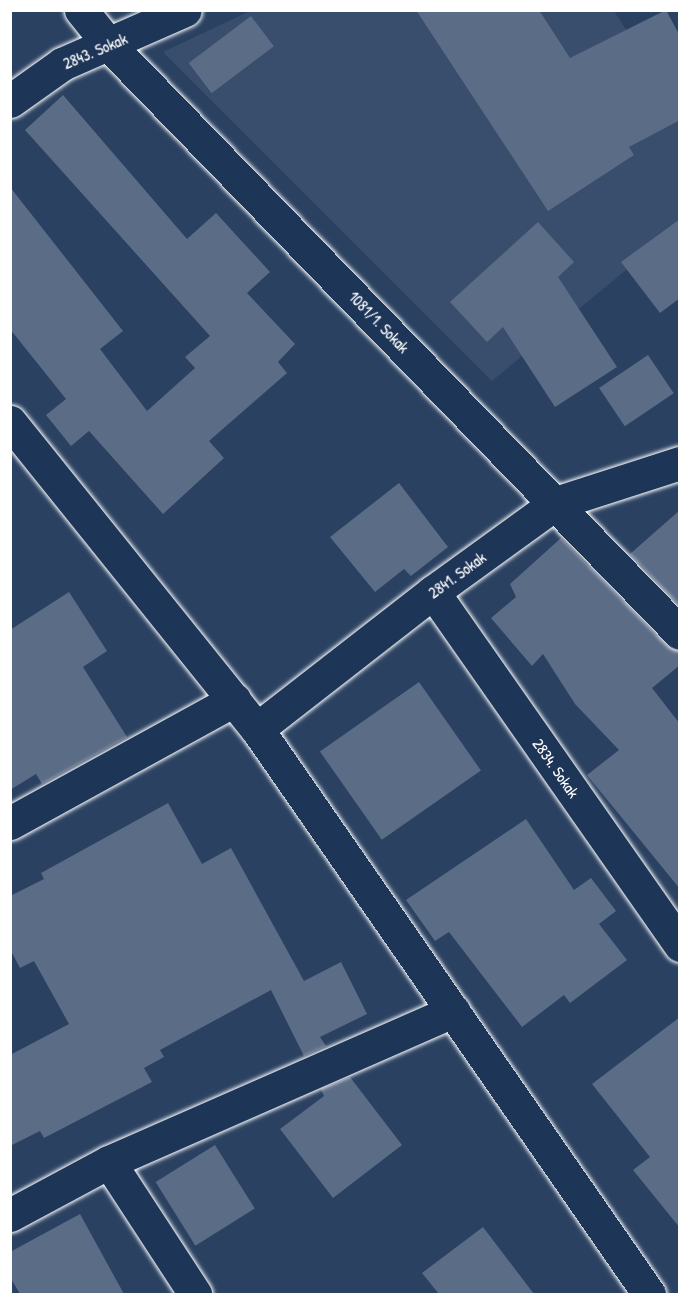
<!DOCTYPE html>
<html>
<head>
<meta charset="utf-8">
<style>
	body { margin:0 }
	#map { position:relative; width:690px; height:1305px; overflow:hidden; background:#2a4161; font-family:"Patrick Hand",sans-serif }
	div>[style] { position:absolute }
	.built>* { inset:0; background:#394e6c }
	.building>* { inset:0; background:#5b6c86; transform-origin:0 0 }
	.roads { filter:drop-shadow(0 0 2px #fff) drop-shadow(0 0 2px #fff) }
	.street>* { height:33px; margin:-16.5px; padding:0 16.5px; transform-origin:16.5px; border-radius:16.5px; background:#1d3557 }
	.secondary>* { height:33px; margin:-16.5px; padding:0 16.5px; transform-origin:16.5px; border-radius:16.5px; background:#1d3557 }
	span { translate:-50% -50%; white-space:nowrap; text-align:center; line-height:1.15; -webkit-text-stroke:6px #1d3557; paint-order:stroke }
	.street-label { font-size:16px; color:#fff }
	.frame { position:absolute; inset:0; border:12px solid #fff; pointer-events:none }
</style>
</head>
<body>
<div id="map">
	<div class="built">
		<div style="clip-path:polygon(250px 11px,614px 11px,679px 111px,679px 226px,492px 381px,163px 52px)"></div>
	</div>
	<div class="building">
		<div style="clip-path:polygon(416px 10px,539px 10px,570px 58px,666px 10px,680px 36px,680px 120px,629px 147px,634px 155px,548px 211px)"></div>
		<div style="left:251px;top:16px;width:38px;height:78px;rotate:53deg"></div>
		<div style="clip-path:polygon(63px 95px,187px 239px,216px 213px,270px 272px,247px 293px,295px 344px,278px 362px,287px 373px,209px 441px,224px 458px,163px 514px,89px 431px,71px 446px,46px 415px,66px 399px,10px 329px,10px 187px,123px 331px,100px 349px,147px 411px,195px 368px,185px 357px,210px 336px,25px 130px)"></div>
		<div style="clip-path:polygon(680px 219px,680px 298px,660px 313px,621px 262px)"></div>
		<div style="clip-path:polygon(538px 222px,574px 262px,558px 277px,617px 367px,555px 407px,503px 327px,487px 342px,450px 302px)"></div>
		<div style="left:648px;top:355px;width:46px;height:59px;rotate:56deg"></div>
		<div style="clip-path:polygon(399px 483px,448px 547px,411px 576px,404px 569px,375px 592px,330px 537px)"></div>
		<div style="clip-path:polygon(680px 510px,680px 606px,630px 554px)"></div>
		<div style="clip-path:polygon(561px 538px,667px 646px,680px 651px,680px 665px,652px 688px,680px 724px,680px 889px,587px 775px,619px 750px,575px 704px,543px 654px,532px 666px,491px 618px,516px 597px,510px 584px)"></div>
		<div style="clip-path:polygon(69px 592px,107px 651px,83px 667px,127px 737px,42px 784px,36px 774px,10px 790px,10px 630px)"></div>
		<div style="left:419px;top:682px;width:108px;height:121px;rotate:55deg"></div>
		<div style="clip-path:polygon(168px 803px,202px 864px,231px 848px,304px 981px,341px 962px,367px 1014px,320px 1037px,326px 1046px,304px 1056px,271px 990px,160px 1050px,164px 1057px,144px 1068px,152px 1082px,44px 1138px,40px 1131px,10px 1146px,10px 1055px,69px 1024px,34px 961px,20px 968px,10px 949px,10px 896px,44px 879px,41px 873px)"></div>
		<div style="clip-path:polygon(526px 819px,574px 890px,591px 878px,616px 911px,599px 924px,627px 960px,570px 1003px,564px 995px,522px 1027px,449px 932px,435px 941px,406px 900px)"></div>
		<div style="clip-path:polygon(680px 1017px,680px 1228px,633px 1170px,650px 1157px,592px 1084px)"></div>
		<div style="clip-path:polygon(350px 1077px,402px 1145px,333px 1198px,280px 1129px,324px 1096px,321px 1089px)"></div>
		<div style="left:215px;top:1145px;width:75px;height:70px;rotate:58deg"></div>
		<div style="clip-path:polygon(80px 1214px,124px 1294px,20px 1294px,10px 1277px,10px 1252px)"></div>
		<div style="clip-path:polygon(483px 1227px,534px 1294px,439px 1294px,422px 1273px)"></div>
	</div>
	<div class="roads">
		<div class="street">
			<div style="left:81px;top:10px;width:46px;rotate:51.1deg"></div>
			<div style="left:110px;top:46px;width:818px;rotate:45.84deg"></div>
			<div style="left:10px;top:101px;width:64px;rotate:-35.4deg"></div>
			<div style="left:62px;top:64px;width:134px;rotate:-23.7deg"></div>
			<div style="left:433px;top:592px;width:431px;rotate:55deg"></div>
			<div style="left:257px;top:729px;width:223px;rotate:-37.9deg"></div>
			<div style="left:433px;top:592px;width:152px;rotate:-35.9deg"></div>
			<div style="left:556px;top:503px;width:130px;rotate:-17.9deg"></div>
			<div style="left:10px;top:823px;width:256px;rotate:-28.8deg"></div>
			<div style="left:109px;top:1162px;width:158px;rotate:56.9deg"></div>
			<div style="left:10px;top:1215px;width:112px;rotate:-28.2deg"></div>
			<div style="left:109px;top:1162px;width:376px;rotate:-23.7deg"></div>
		</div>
		<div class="secondary">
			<div style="left:10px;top:422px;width:394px;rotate:51.2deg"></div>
			<div style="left:257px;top:729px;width:688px;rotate:55.25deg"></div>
		</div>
	</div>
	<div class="street-label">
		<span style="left:95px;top:51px;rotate:-23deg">2843. Sokak</span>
		<span style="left:379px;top:322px;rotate:46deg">1081/1. Sokak</span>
		<span style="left:457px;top:575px;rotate:-36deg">2841. Sokak</span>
		<span style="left:556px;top:768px;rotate:55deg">2834. Sokak</span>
	</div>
	<div class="frame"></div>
</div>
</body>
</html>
